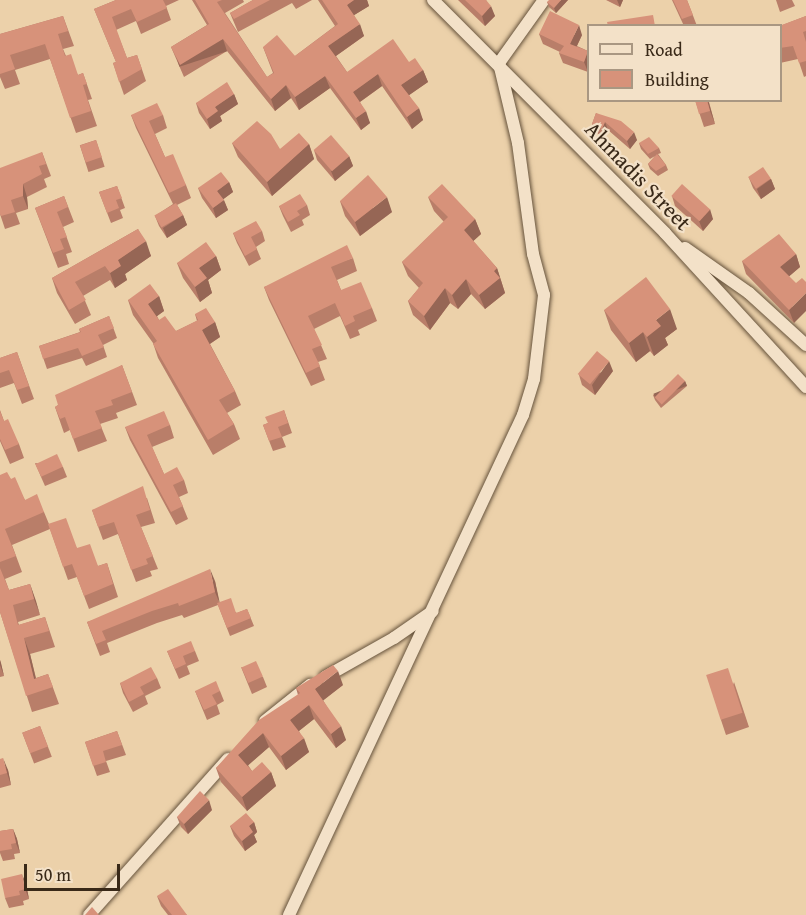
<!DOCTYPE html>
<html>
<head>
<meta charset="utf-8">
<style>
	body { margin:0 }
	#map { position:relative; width:806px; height:915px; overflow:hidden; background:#ecd1aa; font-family:"Gentium Book Plus",serif }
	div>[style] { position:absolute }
	.roads { filter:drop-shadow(0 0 2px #66533c) drop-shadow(0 0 2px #66533c) }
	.minor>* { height:12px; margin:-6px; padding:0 6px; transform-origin:6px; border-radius:6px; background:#f3e1c8 }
	.wall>* { inset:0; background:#b97e69; transform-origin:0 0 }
	.shaded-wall>* { inset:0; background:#966655; transform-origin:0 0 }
	.building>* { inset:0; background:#d7927a; transform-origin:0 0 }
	span { translate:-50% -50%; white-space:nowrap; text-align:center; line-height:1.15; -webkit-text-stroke:4.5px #f3e1c8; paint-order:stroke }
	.street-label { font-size:22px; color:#392918 }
	.legend { position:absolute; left:587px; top:24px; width:195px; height:78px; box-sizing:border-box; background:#f3e1c8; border:2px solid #a99782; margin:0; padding:8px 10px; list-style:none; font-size:18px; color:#392918 }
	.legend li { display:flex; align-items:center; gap:12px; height:30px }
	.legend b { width:30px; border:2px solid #a99782 }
	.scale { position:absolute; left:24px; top:864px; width:96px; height:27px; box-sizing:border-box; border:3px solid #392918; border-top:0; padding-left:8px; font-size:18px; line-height:21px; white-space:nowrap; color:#392918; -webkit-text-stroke:4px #f3e1c8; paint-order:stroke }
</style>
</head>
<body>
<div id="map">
	<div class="roads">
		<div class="minor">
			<div style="left:433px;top:0;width:329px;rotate:45.1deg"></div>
			<div style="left:665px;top:233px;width:209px;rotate:47.5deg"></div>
			<div style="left:499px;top:63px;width:77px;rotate:-54.5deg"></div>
			<div style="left:685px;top:248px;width:78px;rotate:35.1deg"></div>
			<div style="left:749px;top:293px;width:77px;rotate:42.4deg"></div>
			<div style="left:325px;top:677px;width:79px;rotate:-29.5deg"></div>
			<div style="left:394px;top:638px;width:47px;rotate:-34.7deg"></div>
			<div style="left:265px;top:721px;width:58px;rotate:-38.7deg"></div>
			<div style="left:89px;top:915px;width:209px;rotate:-48.3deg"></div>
			<div style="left:289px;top:915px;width:552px;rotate:-64.92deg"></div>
			<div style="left:523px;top:415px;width:38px;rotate:-73deg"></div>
			<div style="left:534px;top:379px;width:85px;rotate:-83.2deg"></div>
			<div style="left:544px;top:295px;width:42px;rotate:-105deg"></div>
			<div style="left:533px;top:254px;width:112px;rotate:-97.7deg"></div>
			<div style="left:518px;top:143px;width:82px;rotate:-103.4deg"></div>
		</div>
	</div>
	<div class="wall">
		<div style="clip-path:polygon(116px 0,179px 0,166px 6px,171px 20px,141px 34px,136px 21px,116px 30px,127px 58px,137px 55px,146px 81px,124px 95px,113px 63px,116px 62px,94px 9px)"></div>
		<div style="clip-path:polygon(192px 0,243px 0,244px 2px,225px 13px,267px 77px,273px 73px,263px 47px,295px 56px,335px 26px,318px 0,367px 0,369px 6px,354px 15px,364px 36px,336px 56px,347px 72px,409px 62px,423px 70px,428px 82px,409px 95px,423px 120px,412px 129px,382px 86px,360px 102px,370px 123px,361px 130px,330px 88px,299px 110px,291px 98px,275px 111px,227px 51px,184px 77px,171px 47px,207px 25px)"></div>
		<div style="clip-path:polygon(253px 0,312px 0,296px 9px,292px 3px,238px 32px,230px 13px)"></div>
		<div style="clip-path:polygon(458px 0,486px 0,495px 16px,485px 26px)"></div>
		<div style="clip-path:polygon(568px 0,556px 13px,549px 7px,547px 2px)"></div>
		<div style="clip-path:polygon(606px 0,623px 0,620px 7px)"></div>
		<div style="clip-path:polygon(672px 0,687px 0,697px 26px,684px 26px)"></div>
		<div style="clip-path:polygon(776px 0,792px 0,795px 6px,780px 12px)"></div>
		<div style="clip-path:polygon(63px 16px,74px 46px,63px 49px,66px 56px,78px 75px,83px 73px,92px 99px,88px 100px,97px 126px,76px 133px,50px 59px,15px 70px,20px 84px,5px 89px,0 77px,0 34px)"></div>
		<div style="clip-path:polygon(806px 16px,806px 76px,804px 77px,798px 59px,780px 63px,780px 26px)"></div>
		<div style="clip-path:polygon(539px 34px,582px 35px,577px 46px,588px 51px,588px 72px,563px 63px,559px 53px,560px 52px,543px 44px)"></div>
		<div style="clip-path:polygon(234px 94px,238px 104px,220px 116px,222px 121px,210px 129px,199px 113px,196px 103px)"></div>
		<div style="clip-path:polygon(695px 100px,713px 100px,709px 102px,715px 124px,704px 127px)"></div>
		<div style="clip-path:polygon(596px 113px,637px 140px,630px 149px,608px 130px,604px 137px,595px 132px,592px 124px)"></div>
		<div style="clip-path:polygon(131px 115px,163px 115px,167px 128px,155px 134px,165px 157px,186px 185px,191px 198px,177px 205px,183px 215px,187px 225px,167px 238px,159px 226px,155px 216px,173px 204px,136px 128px)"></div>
		<div style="left:96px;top:140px;width:28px;height:17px;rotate:72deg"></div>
		<div style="clip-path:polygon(232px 143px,280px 149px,309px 144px,314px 159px,272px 196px,238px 157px)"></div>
		<div style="clip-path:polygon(639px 143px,659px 148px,661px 153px,658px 154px,666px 165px,668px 170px,658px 176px,650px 169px,648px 164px,655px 156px,650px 159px,641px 149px)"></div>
		<div style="clip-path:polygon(314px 150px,349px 156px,353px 166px,335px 181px,317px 160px)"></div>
		<div style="clip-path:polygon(42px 152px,51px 176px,44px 179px,47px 187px,27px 197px,28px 209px,16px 213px,20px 224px,5px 229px,0 214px)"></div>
		<div style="clip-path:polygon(749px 178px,771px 179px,775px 189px,761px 199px,753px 188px)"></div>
		<div style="clip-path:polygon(229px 182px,233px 192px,223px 199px,228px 210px,216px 218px,202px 198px,198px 188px)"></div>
		<div style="clip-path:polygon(117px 186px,125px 208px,120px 210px,123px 218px,111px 223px,99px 192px)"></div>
		<div style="clip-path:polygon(64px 196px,74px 222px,63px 227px,72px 252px,66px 254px,69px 264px,58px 268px,35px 208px)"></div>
		<div style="clip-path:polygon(672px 196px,713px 219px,703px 231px,675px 206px)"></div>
		<div style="clip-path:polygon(428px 197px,475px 219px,481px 234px,473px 241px,497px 268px,505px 293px,485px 309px,471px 294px,458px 309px,450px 303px,430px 330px,413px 315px,408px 301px,419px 288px,408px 276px,402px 262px,444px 222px,434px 211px)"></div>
		<div style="clip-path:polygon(340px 201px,392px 212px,360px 236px,345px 216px)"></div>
		<div style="clip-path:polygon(307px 205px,310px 215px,302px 220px,304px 225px,291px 232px,283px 216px,279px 206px)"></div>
		<div style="clip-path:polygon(138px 229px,151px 256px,125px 274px,127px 280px,115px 288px,110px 280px,83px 296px,91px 315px,75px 324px,57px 293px,52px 278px)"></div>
		<div style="clip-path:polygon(262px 231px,265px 241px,256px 247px,261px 259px,249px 266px,237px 243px,233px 233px)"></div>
		<div style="clip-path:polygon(796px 254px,800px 267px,789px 276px,794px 323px,746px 274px,742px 261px)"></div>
		<div style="clip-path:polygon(216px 256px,221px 270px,208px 280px,212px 293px,200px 302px,183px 278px,177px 263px)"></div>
		<div style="clip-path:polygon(353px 258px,357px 271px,337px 280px,341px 290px,372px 308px,377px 321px,358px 330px,360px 335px,350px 339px,340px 316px,314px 329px,327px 359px,318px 362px,325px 380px,311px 386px,269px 300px,264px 287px)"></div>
		<div style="clip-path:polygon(159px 296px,164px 311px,157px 316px,159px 320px,176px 331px,197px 321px,195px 314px,215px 322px,220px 337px,210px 344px,235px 391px,241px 405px,227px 413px,234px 424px,240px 439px,213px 455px,158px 358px,153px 343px,133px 315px,128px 300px)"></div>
		<div style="clip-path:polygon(604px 310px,677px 329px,665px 338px,668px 345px,654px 356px,650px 351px,636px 362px,611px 330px)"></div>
		<div style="clip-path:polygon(109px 316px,117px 338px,103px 345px,107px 357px,86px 366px,82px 358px,47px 369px,39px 346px,80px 332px,79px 329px)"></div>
		<div style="clip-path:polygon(17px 352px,34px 399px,22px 404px,14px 383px,0 388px,0 358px)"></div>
		<div style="clip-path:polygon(122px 365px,137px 405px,116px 413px,118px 418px,100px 424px,107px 441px,78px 452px,70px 430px,64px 433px,55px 407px)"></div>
		<div style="clip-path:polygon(613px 371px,595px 395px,582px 385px,579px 375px)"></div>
		<div style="clip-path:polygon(685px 381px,687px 386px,661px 408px,655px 400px,653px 395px)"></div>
		<div style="clip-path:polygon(0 410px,4px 421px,19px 444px,24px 458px,10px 464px,0 441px)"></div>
		<div style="clip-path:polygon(284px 410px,292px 433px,282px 437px,286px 447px,273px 451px,263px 425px,268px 423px)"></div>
		<div style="clip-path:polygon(170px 425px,174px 438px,152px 447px,164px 474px,184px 480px,188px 493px,179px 497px,188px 519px,176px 525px,130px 440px,125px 427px)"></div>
		<div style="clip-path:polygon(35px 463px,63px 467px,67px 477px,45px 486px)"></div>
		<div style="clip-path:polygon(0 475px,11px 479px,25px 500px,44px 512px,49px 524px,98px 566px,107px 563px,118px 597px,89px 609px,77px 577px,68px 580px,50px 529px,12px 545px,22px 572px,5px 579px,9px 590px,30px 584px,40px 615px,18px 622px,19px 625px,45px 617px,55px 647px,30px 654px,36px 678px,48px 674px,59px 704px,32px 712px,0 612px)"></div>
		<div style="clip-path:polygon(147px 498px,155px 523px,141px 527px,158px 569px,150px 571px,152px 576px,136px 582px,118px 534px,103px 540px,92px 510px)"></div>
		<div style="clip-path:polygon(215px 581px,219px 602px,237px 613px,247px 609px,254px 626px,230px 636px,218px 605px,184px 618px,182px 615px,157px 623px,107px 643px,110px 652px,100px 656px,87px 622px)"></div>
		<div style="clip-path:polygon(167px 651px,195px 651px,199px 661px,187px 666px,190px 674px,179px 679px)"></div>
		<div style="clip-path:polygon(0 660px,4px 676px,0 677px)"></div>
		<div style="clip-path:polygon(241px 667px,263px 677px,267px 687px,252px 694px)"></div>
		<div style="clip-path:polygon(157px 678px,161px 688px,145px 696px,148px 704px,133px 712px,123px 693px,120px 683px)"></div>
		<div style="clip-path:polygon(734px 682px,749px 727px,726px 735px,721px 720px)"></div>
		<div style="clip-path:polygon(343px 685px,323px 700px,346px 740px,336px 748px,314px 719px,299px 731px,309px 752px,286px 770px,269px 747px,248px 765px,252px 771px,271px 772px,276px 786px,247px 811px,221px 782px,216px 768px,298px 695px,296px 688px)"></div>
		<div style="clip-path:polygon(195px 691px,220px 691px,224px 701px,217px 705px,220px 714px,207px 720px)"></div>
		<div style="left:40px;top:726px;width:33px;height:19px;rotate:69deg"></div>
		<div style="clip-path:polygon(117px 731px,126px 755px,106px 761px,110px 772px,97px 776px,85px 742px)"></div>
		<div style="clip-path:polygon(0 755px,0 759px,8px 770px,11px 785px,0 788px)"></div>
		<div style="clip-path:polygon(212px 810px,188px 834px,181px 827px,177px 817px)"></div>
		<div style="clip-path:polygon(254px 822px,257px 832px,254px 835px,257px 842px,245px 851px,234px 836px,230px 826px)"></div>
		<div style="clip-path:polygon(13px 829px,17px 839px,20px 853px,14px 854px,15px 859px,3px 861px,0 853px,0 831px)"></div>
		<div style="clip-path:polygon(26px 884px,29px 899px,23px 901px,24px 905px,9px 908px,5px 898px)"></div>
		<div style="clip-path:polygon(157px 896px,187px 915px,168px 915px,161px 906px)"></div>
	</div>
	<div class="shaded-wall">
		<div style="clip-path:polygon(354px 0,367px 0,369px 6px,351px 17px,347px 5px)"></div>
		<div style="clip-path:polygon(561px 0,568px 0,556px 13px,554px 8px)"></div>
		<div style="clip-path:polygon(617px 0,623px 0,620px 7px)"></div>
		<div style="clip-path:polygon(491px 6px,495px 16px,485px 26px,482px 16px)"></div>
		<div style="clip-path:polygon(360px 24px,364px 36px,333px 58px,328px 46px)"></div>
		<div style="clip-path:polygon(579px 25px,582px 35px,573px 54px,570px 44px)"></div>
		<div style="left:223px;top:39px;width:13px;height:50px;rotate:72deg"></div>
		<div style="clip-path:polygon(588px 51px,588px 72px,584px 62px)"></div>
		<div style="clip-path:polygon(423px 70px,428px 82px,405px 98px,401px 85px)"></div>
		<div style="clip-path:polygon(378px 74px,382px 86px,357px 104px,353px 92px)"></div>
		<div style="clip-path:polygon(325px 76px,330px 88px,299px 110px,295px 97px)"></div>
		<div style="clip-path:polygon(286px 85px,291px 98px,275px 111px,271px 99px)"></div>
		<div style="clip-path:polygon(234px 94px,238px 104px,220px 116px,222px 121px,210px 129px,207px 119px,215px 107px)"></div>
		<div style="clip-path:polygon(707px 100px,708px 100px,715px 124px,710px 111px)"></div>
		<div style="clip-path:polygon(419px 108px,423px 120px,412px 129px,407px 117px)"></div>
		<div style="clip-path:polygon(366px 111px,370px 123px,361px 130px,356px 118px)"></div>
		<div style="clip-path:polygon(605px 122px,608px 130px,604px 137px,602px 129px)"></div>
		<div style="clip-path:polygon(634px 132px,637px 140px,630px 149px,627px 141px)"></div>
		<div style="clip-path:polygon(309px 144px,314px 159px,272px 196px,267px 182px)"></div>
		<div style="clip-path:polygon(349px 156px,353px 166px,335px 181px,331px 171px)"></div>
		<div style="clip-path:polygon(771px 179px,775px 189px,761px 199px,757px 189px)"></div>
		<div style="clip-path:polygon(229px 182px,233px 192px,221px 201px,217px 191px)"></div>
		<div style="clip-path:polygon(23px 184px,27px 197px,28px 209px,23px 196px)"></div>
		<div style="clip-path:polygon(387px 197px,392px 212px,360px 236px,355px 222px)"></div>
		<div style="clip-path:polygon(224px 200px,228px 210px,216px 218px,213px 208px)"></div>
		<div style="clip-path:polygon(710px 209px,713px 219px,703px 231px,699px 221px)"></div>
		<div style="clip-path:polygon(183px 215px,187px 225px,167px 238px,163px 228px)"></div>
		<div style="clip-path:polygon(475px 219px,481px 234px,469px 245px,464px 230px)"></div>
		<div style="clip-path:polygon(146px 241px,151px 256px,125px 274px,127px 280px,115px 288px,110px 273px,118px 260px)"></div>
		<div style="clip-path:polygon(796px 254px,800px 267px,785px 280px,780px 267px)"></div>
		<div style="clip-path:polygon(216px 256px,221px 270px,208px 280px,212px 293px,200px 302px,195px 287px,199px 268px)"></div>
		<div style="clip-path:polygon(497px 268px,505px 293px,485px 309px,479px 295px,494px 271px)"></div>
		<div style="clip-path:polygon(466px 279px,471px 294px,458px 309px,452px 295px)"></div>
		<div style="clip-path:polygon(445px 288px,450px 303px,430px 330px,424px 316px)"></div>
		<div style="clip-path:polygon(806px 293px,806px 311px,794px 323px,789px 310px)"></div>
		<div style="clip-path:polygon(159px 296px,164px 311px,153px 319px,148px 304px)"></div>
		<div style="clip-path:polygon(670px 309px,677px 329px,665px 338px,668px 345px,654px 356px,647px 337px,656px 320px)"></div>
		<div style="clip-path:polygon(215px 322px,220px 337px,208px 345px,202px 330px)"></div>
		<div style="clip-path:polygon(643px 332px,650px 351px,636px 362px,629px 343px)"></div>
		<div style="clip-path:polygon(609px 361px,613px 371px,595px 395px,592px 385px)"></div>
		<div style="left:685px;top:381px;width:5px;height:34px;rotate:68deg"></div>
		<div style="clip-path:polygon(210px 569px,215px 581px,220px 604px,215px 592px)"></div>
		<div style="clip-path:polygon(30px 584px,36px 601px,40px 615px,34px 599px)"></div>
		<div style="clip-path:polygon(24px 638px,30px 654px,39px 692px,34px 679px)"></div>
		<div style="clip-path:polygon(0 660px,1px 663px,4px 676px,0 665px)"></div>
		<div style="clip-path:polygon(338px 671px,343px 685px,320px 703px,315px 689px)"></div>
		<div style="clip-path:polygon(309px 705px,314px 719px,295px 734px,290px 720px)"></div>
		<div style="clip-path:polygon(341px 726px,346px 740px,336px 748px,331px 734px)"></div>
		<div style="clip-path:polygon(263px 733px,269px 747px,244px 769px,238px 755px)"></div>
		<div style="clip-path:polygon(304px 738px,309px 752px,286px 770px,281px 756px)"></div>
		<div style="clip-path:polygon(3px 758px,8px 770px,11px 785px,7px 773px)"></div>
		<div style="clip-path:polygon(271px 772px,276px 786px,247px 811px,242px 797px)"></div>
		<div style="clip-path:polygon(209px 800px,212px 810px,188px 834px,184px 824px)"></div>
		<div style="clip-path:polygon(254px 822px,257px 832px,254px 835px,257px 842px,245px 851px,242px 841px,249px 826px)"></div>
		<div style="clip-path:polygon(13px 829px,17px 839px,20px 853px,16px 843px)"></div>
		<div style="clip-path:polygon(22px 874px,26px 884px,29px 899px,25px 889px)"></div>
	</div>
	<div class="building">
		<div style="clip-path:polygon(116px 0,163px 0,167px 8px,137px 22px,131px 9px,112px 17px,127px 58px,137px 55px,142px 69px,119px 82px,113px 63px,116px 62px,94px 9px)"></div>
		<div style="clip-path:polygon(195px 0,222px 0,217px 2px,267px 77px,274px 73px,263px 47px,277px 35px,295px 56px,338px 24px,322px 0,354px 0,347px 5px,360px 24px,328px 46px,347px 72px,393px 39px,409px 62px,415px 58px,423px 70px,401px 85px,419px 108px,407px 117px,378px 74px,353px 92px,366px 111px,356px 118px,325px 76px,295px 97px,286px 85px,271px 99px,223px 39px,180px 65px,171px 47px,209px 24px)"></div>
		<div style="clip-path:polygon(253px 0,270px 0,234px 19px,230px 13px)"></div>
		<div style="clip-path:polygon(465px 0,486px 0,491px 6px,482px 16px)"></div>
		<div style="clip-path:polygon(549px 0,561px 0,554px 8px,547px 2px)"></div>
		<div style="clip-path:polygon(673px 0,687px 0,693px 15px,682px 19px)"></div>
		<div style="clip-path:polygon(550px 11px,579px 25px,570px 44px,588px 51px,584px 62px,559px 53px,564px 46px,539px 34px)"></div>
		<div style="clip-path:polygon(653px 15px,655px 26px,608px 26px,607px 22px)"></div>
		<div style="clip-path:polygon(63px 16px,68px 31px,58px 34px,65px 56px,71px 54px,78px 75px,83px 73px,87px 84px,83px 85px,91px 111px,70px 118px,45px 44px,10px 55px,15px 69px,0 74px,0 34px)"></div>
		<div style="clip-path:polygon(806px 16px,806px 31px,803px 32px,806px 42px,806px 61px,799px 63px,793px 46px,780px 48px,780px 26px,779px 26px)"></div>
		<div style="clip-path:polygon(227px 82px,234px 94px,215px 107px,218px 111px,207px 119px,196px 103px)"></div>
		<div style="clip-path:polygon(695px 100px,707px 100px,710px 111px,699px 114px)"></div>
		<div style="clip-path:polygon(157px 103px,163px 115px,149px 121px,165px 157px,173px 154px,186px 185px,169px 193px,131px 115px)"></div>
		<div style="clip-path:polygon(596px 113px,621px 121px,634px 132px,627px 141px,605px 122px,602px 129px,592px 124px)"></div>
		<div style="clip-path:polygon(257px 121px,271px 134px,280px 149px,299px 133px,309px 144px,267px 182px,232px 143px)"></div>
		<div style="left:331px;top:135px;width:28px;height:23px;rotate:49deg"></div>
		<div style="clip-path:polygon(649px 137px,659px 148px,648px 154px,639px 143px)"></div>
		<div style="left:96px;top:140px;width:18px;height:17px;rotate:71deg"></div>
		<div style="clip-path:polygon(42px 152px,46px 164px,39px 166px,42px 174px,23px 184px,23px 196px,11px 200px,15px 212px,1px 216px,0 214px,0 168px)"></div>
		<div style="clip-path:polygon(657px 154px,666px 165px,656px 171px,648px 164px)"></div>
		<div style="left:763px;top:167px;width:14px;height:18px;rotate:56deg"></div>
		<div style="clip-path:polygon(221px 172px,229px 182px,217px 191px,224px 200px,213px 208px,198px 188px)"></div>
		<div style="clip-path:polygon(368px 175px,387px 197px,355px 222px,340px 201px)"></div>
		<div style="clip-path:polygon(442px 184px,475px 219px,464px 230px,497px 268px,494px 271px,500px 278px,479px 295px,466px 279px,452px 295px,445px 288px,424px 316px,408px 301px,423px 283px,402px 262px,448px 217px,428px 197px)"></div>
		<div style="left:682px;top:184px;width:38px;height:16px;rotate:42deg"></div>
		<div style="clip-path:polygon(117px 186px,122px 198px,116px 200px,119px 208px,107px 213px,99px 192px)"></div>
		<div style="clip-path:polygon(300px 194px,307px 205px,297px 211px,300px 215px,288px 222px,279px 206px)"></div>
		<div style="clip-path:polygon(64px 196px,68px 207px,57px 212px,67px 237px,60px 239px,64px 249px,53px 253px,35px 208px)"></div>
		<div style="left:176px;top:203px;width:14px;height:25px;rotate:60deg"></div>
		<div style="clip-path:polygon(256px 221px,262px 231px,251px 237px,257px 249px,245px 256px,233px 233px)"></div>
		<div style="clip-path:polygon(138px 229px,146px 241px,118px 260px,121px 266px,110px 273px,105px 266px,75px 282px,86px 300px,69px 310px,52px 278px)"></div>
		<div style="clip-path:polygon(779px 234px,796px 254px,780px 267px,796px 283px,802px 278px,806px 282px,806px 293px,789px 310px,742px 261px)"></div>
		<div style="clip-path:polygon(206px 242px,216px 256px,199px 268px,207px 278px,195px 287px,177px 263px)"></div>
		<div style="clip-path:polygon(347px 245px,353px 258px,331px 267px,341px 290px,361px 282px,372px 308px,353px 316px,355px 321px,345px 326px,335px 303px,308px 316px,322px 345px,312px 349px,320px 366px,306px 373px,264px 287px)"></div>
		<div style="clip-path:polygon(646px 277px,670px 309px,656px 320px,661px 326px,647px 337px,643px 332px,629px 343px,604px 310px)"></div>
		<div style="clip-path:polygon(150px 284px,159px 296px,148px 304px,159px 320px,165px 316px,176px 331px,198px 320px,195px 314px,206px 308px,215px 322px,202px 330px,235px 391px,219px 400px,234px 424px,208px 440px,153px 344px,157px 341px,128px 300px)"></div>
		<div style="clip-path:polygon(109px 316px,114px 328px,98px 335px,104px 347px,82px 356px,78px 348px,43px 359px,39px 346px,81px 332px,79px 329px)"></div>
		<div style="left:597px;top:351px;width:16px;height:30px;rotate:40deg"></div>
		<div style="clip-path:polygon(17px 352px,29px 386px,17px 390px,9px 370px,0 373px,0 358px)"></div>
		<div style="clip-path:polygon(122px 365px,132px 392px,111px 400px,113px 405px,95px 411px,102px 428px,73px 439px,65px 417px,60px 419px,55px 407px,58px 405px,55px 395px)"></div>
		<div style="left:678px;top:374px;width:10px;height:33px;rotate:45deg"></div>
		<div style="clip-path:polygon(284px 410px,288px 423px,278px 427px,282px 437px,269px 441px,263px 425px,268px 423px,265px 417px)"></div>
		<div style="clip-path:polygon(0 411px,4px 421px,8px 419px,19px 444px,5px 450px,0 439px)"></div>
		<div style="clip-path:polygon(164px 411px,170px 425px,147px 435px,164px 474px,177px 467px,184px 480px,173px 485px,183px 506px,171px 512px,125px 427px)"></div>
		<div style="left:57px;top:454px;width:14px;height:24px;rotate:65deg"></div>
		<div style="clip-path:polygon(7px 472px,11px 479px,15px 477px,25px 500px,37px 494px,44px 512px,5px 529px,16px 556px,0 562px,0 475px)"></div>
		<div style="clip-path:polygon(143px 486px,150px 510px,136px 515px,153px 556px,146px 559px,148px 564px,131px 570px,114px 522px,98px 527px,92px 510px)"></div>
		<div style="clip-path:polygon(66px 518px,77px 548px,90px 544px,98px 566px,107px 563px,113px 584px,84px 596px,72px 564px,63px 567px,48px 524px)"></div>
		<div style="clip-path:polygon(0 568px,9px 590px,30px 584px,34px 599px,13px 605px,18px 625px,45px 617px,49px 631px,24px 638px,34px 679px,48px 674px,53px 687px,26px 696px,0 612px)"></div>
		<div style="clip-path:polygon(210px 569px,215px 592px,179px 606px,178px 603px,152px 611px,102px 631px,106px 640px,96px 644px,87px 622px)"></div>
		<div style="clip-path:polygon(231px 598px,236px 613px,247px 609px,251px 618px,227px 628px,217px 603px)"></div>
		<div style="clip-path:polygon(191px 641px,195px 651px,183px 656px,186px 664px,175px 669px,167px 651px)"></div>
		<div style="left:256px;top:661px;width:17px;height:16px;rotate:66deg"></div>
		<div style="clip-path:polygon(333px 665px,338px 671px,315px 689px,341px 726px,331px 734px,309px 705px,290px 720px,304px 738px,281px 756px,263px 733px,238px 755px,252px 771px,262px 762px,271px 772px,242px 797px,216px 768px,259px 720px,300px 693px,296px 688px)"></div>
		<div style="clip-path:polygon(151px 667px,157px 678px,140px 687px,144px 694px,129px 702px,120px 683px)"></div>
		<div style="left:728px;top:668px;width:47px;height:23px;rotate:72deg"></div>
		<div style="clip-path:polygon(216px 681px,220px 691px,212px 695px,217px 704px,204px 710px,195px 691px)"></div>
		<div style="left:40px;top:726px;width:22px;height:19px;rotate:69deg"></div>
		<div style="clip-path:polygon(117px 731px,122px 745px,103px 751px,106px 762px,93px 766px,85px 742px)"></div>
		<div style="clip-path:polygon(3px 758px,7px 773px,0 775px,0 759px)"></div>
		<div style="clip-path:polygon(200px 791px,209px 800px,184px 824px,177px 817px)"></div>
		<div style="clip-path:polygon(246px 813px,254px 822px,249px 826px,253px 832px,242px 841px,230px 826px)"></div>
		<div style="clip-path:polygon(13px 829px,16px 843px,11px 844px,12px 849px,0 851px,0 831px)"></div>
		<div style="clip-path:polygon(22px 874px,25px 889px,19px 891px,20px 895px,5px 898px,1px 879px)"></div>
		<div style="clip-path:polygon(168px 889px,187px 915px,172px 915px,157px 896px)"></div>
		<div style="clip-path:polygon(92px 907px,99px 915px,85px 915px)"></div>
	</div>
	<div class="street-label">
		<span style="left:638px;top:176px;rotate:46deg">Ahmadis Street</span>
	</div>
	<ul class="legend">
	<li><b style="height:8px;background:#f3e1c8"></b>Road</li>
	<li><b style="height:16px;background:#d7927a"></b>Building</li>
	</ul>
	<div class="scale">50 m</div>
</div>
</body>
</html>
